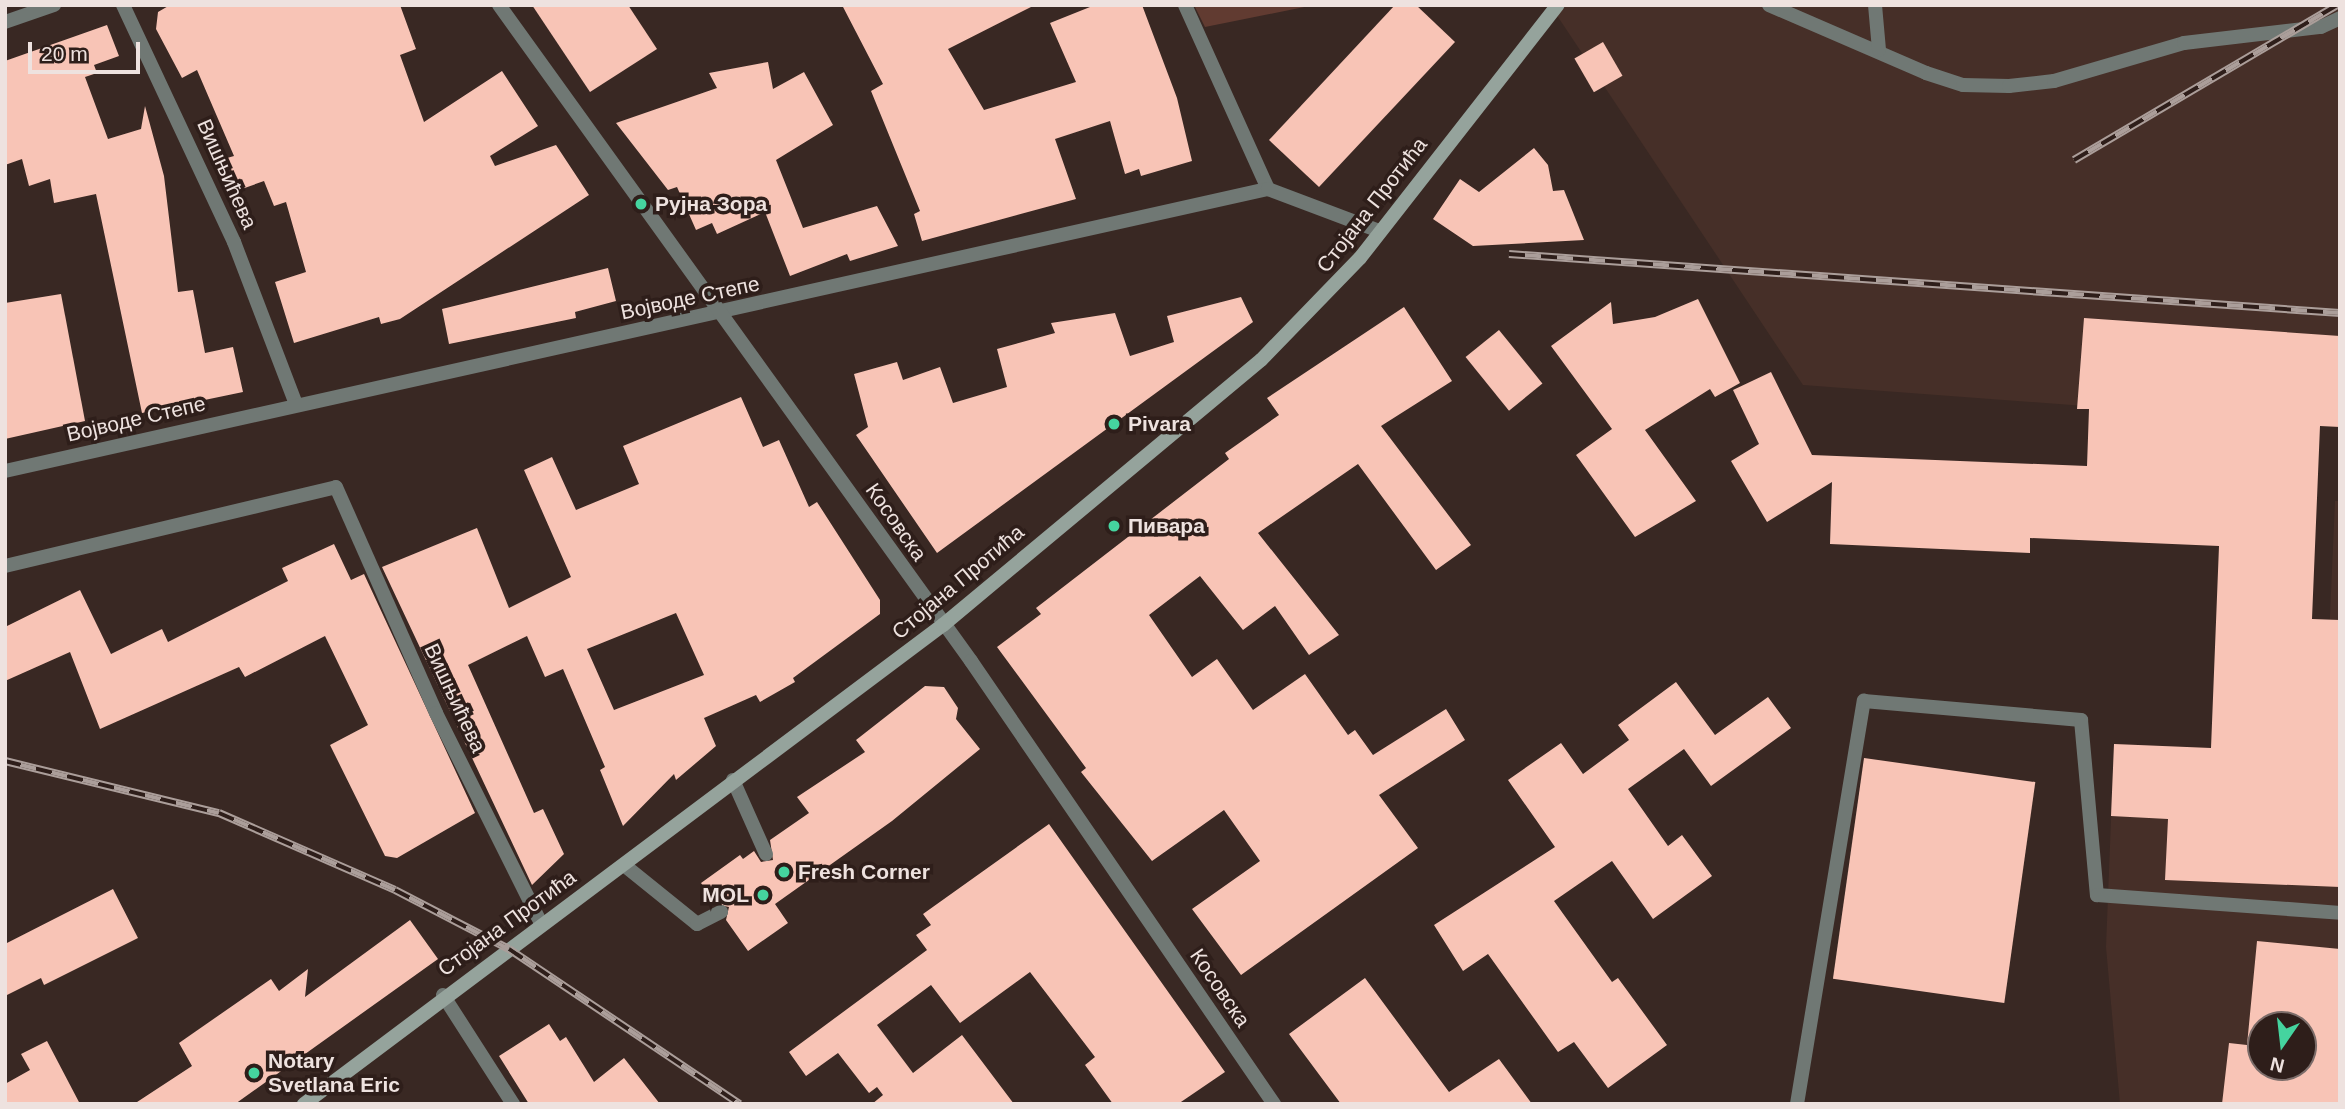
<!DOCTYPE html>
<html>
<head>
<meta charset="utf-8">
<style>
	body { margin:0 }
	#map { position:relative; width:2345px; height:1109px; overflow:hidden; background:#392823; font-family:Helvetica,sans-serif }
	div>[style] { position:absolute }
	.built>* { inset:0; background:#462f28 }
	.green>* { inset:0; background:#613b31 }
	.building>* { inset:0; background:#f8c4b6; transform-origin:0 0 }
	.service>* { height:14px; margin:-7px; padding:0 7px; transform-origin:7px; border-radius:7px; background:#707874 }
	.minor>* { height:14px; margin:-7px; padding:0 7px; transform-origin:7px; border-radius:7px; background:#707874 }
	.tertiary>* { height:14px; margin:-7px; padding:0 7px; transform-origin:7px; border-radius:7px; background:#707874 }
	.secondary>* { height:14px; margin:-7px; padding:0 7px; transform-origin:7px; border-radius:7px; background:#95a39c }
	.rail>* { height:8px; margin-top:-4px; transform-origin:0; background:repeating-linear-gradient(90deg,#2e1e1a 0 16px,#ab9e9a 0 32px); box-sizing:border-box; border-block:2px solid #ab9e9a }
	.dots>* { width:19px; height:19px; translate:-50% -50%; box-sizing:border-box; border:4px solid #2e1e1a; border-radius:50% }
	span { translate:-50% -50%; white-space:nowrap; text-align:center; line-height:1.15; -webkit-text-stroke:7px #2e1e1a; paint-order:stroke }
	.street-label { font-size:21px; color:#eee2df }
	.poi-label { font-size:21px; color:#eee2df; font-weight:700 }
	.left { translate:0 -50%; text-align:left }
	.right { translate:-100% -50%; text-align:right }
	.frame { position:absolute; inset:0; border:7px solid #eee2df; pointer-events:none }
	.north { position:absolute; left:2247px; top:1011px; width:70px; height:70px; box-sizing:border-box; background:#2e1e1a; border:2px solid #7b6c69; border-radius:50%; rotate:194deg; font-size:19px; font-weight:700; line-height:28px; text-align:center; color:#eee2df }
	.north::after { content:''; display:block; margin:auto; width:24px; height:32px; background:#45d49f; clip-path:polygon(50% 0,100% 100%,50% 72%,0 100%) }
	.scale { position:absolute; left:28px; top:42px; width:112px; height:32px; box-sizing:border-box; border:4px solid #eee2df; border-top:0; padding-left:9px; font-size:21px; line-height:24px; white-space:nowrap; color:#eee2df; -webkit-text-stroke:5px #2e1e1a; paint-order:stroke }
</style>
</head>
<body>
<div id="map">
	<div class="built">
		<div style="clip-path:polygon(1550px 5px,2340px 5px,2340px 425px,1803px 385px)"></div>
		<div style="clip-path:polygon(evenodd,2335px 501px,2340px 501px,2340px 1104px,2120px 1104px,2106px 947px,2114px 744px,2324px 753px,2335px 501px,2261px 1025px,2303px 1025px,2303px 1067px,2261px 1067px,2261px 1025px)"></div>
	</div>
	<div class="green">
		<div style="clip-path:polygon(1194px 5px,1314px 5px,1205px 27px)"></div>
	</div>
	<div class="building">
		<div style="clip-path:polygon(170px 5px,400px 5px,416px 49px,400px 55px,424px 122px,502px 71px,538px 126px,490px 156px,495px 166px,556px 145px,589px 195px,400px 319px,381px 324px,379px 317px,294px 343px,275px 282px,306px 272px,286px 202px,274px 206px,264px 181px,239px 190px,227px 158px,234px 156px,197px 70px,182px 78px,156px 29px,158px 12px)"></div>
		<div style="clip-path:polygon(532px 5px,628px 5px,657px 49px,590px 92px)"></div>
		<div style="clip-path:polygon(842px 5px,1035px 5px,948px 49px,984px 110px,1076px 82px,1050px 23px,1095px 5px,1142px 5px,1177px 98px,1192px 161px,1141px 176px,1139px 169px,1125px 174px,1110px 121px,1055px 139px,1076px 199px,922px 241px,914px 214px,920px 211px,871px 91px,883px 84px)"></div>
		<div style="clip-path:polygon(1395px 5px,1416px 5px,1455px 42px,1319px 187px,1269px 140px)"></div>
		<div style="clip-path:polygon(107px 25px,119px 56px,94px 65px,97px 73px,85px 77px,108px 139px,141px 129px,145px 106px,164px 176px,178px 292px,193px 290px,205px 353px,233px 347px,243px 392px,142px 413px,96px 194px,54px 203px,50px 179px,29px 186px,22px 159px,5px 165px,5px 61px)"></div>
		<div style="left:1603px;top:42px;width:39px;height:33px;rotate:60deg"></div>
		<div style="clip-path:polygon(768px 62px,773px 89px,804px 72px,833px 125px,776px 160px,803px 228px,877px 206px,898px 246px,850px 261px,847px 254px,790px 276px,765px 212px,717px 234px,712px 223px,696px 230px,677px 187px,668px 190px,616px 123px,717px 88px,709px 73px)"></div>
		<div style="clip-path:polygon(1534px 148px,1548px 165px,1553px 191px,1564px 190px,1584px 240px,1473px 246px,1433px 219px,1460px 179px,1479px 192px)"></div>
		<div style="clip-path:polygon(608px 268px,616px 301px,575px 312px,576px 318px,449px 344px,442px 309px)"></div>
		<div style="clip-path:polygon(61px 294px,85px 421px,5px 439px,5px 303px)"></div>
		<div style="clip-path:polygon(1241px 297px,1253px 322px,937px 553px,856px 435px,868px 427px,854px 374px,897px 362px,903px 380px,940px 367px,953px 403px,1007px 387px,997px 349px,1055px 333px,1051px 323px,1115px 313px,1130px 356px,1174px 342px,1167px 316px)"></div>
		<div style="clip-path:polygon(1698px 299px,1740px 383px,1715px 397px,1710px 389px,1645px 430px,1696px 501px,1635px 537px,1576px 455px,1612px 429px,1551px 346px,1611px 302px,1613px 324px,1655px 317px)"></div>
		<div style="clip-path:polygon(1404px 307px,1452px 381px,1381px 426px,1471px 545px,1436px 570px,1358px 464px,1258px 533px,1339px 635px,1309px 655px,1275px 606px,1243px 630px,1200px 576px,1149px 615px,1192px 677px,1217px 659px,1253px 710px,1305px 674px,1348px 735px,1355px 730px,1373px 755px,1446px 709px,1465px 740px,1379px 795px,1418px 848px,1241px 975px,1192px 909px,1260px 861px,1224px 810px,1152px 861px,1081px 772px,1086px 768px,997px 647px,1041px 614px,1036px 608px,1229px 459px,1225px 453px,1279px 415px,1267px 398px)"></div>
		<div style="clip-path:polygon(2084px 318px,2340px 336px,2340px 427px,2320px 426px,2312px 619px,2340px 620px,2340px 887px,2165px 880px,2168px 819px,2111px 816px,2114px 744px,2211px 748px,2219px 546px,2030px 538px,2030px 553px,1830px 544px,1832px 482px,1767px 522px,1731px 461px,1759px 444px,1733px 390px,1771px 372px,1812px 455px,2087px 466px,2089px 409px,2077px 409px)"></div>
		<div style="left:1499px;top:330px;width:69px;height:43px;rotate:51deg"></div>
		<div style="clip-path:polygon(evenodd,741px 397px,763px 447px,779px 440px,809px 507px,817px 502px,880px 600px,880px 614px,793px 678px,795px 682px,760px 702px,756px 695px,704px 718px,716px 746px,676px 780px,674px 774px,623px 826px,600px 770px,605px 767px,563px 669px,545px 677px,527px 636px,468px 665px,534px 813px,543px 809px,564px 854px,532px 885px,382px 567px,477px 528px,509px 608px,571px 577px,524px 470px,552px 457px,576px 510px,639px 484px,623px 446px,741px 397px,676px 613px,704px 675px,614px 710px,587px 649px,676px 613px)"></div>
		<div style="clip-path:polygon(334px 544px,351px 580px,364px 574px,475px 813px,397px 858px,385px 856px,330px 745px,368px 725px,325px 636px,245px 677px,239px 667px,100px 729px,70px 652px,5px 681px,5px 627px,80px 590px,111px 654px,162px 629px,168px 642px,288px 581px,282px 568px)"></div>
		<div style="clip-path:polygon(1676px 682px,1715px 735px,1768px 697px,1791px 728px,1711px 786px,1684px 749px,1628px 789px,1668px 846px,1682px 835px,1712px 876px,1653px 919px,1612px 861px,1554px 901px,1612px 982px,1618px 978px,1667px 1045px,1608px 1088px,1574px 1042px,1558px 1052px,1488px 954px,1463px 971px,1434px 925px,1555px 847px,1508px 780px,1561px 743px,1583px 774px,1629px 740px,1618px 725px)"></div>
		<div style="clip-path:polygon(925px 686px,944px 687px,958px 708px,956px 719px,980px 749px,892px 821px,775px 904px,788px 923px,748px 951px,726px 920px,729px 907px,715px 904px,701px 883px,740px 855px,743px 859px,754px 851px,761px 862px,773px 860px,770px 840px,809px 813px,797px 797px,865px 752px,856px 740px)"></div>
		<div style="left:1864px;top:758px;width:173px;height:223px;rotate:8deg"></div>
		<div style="clip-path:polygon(1049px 824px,1225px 1072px,1178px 1104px,1113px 1104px,1085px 1065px,1095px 1057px,1030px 972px,960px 1023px,931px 985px,877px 1025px,913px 1073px,962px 1035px,1014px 1104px,872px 1104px,883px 1095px,877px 1087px,869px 1093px,838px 1053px,806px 1076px,789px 1052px,927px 950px,916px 935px,931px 925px,923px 914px)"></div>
		<div style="clip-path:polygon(113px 889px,138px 938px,44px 985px,41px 978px,5px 996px,5px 944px)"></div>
		<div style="clip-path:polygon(410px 920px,438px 959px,235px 1104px,134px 1104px,192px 1066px,179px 1043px,271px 979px,279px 991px,308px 969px,305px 997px)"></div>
		<div style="clip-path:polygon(evenodd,2257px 941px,2340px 949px,2340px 1104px,2222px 1104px,2229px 1043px,2247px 1045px,2257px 941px,2261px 1025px,2303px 1025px,2303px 1067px,2261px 1067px,2261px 1025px)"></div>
		<div style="clip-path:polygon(1365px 978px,1449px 1092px,1499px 1059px,1532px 1104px,1341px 1104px,1289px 1034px)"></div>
		<div style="clip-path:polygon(549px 1024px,560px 1041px,566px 1037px,594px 1082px,624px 1058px,660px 1104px,529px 1104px,499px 1056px)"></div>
		<div style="clip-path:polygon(47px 1041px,80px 1104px,5px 1104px,5px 1084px,30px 1070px,21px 1054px)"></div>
	</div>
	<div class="service">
		<div style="left:1769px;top:5px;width:171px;rotate:23.4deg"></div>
		<div style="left:1926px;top:73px;width:39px;rotate:18deg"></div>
		<div style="left:1963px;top:85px;width:46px;rotate:1.2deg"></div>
		<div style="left:2009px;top:86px;width:45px;rotate:-6.3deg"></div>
		<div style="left:2054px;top:81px;width:135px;rotate:-16.3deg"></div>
		<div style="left:2184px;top:43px;width:138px;rotate:-6.7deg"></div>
		<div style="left:2321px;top:27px;width:21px;rotate:-25deg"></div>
		<div style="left:1875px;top:5px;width:45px;rotate:84.9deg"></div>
		<div style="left:733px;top:780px;width:81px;rotate:66deg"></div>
		<div style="left:624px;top:865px;width:94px;rotate:38.9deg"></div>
		<div style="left:697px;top:924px;width:27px;rotate:-27deg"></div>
		<div style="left:1797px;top:1104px;width:409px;rotate:-80.6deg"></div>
		<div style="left:1864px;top:701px;width:218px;rotate:5deg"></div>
		<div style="left:2081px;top:720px;width:176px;rotate:84.8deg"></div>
		<div style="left:2097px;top:895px;width:244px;rotate:4.2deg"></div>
	</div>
	<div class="minor">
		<div style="left:123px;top:5px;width:262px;rotate:64.9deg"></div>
		<div style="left:234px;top:242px;width:173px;rotate:69.1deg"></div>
		<div style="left:1185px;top:5px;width:202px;rotate:65.7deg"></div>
		<div style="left:5px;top:22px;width:52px;rotate:-19.1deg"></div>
		<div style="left:5px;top:471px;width:1294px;rotate:-12.59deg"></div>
		<div style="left:1268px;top:189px;width:119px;rotate:20.7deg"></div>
		<div style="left:5px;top:566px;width:340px;rotate:-13.4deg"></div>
		<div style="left:336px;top:487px;width:247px;rotate:66.1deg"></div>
		<div style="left:436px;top:713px;width:236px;rotate:63.5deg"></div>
		<div style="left:443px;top:995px;width:130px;rotate:57.3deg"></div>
	</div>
	<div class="tertiary">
		<div style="left:499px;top:5px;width:808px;rotate:54.26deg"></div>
		<div style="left:971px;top:661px;width:537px;rotate:55.63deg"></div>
	</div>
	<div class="secondary">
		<div style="left:304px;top:1104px;width:799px;rotate:-36.86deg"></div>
		<div style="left:943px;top:625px;width:414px;rotate:-39.8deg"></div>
		<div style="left:1261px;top:360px;width:142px;rotate:-45.9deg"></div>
		<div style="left:1360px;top:258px;width:321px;rotate:-52deg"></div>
	</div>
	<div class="rail">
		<div style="left:2074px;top:160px;width:305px;rotate:-30.5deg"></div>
		<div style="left:1509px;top:254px;width:833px;rotate:4.06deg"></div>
		<div style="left:5px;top:761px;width:220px;rotate:13.7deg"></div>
		<div style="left:219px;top:813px;width:192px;rotate:23.6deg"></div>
		<div style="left:395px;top:890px;width:128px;rotate:27.4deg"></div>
		<div style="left:509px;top:949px;width:278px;rotate:33.9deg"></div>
	</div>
	<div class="dots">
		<div style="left:641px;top:204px;background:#45d49f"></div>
		<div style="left:1114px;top:424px;background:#45d49f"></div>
		<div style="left:1114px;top:526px;background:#45d49f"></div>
		<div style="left:784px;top:872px;background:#45d49f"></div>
		<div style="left:763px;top:895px;background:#45d49f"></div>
		<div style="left:254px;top:1073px;background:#45d49f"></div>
	</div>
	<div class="street-label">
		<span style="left:227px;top:174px;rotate:66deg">Вишњићева</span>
		<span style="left:1372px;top:205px;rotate:-52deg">Стојана Протића</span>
		<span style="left:690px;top:298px;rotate:-12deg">Војводе Степе</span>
		<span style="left:136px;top:419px;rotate:-13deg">Војводе Степе</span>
		<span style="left:896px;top:522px;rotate:55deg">Косовска</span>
		<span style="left:958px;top:582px;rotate:-40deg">Стојана Протића</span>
		<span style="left:455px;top:698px;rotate:65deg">Вишњићева</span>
		<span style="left:507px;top:923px;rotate:-36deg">Стојана Протића</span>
		<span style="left:1220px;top:988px;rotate:56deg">Косовска</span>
	</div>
	<div class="poi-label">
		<span class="left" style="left:655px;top:204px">Рујна Зора</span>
		<span class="left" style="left:1128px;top:424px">Pivara</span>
		<span class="left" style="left:1128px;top:526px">Пивара</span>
		<span class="left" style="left:798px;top:872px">Fresh Corner</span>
		<span class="right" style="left:749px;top:895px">MOL</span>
		<span class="left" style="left:268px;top:1073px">Notary<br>Svetlana Eric</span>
	</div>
	<div class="frame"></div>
	<div class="north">N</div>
	<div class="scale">20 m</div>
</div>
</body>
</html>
